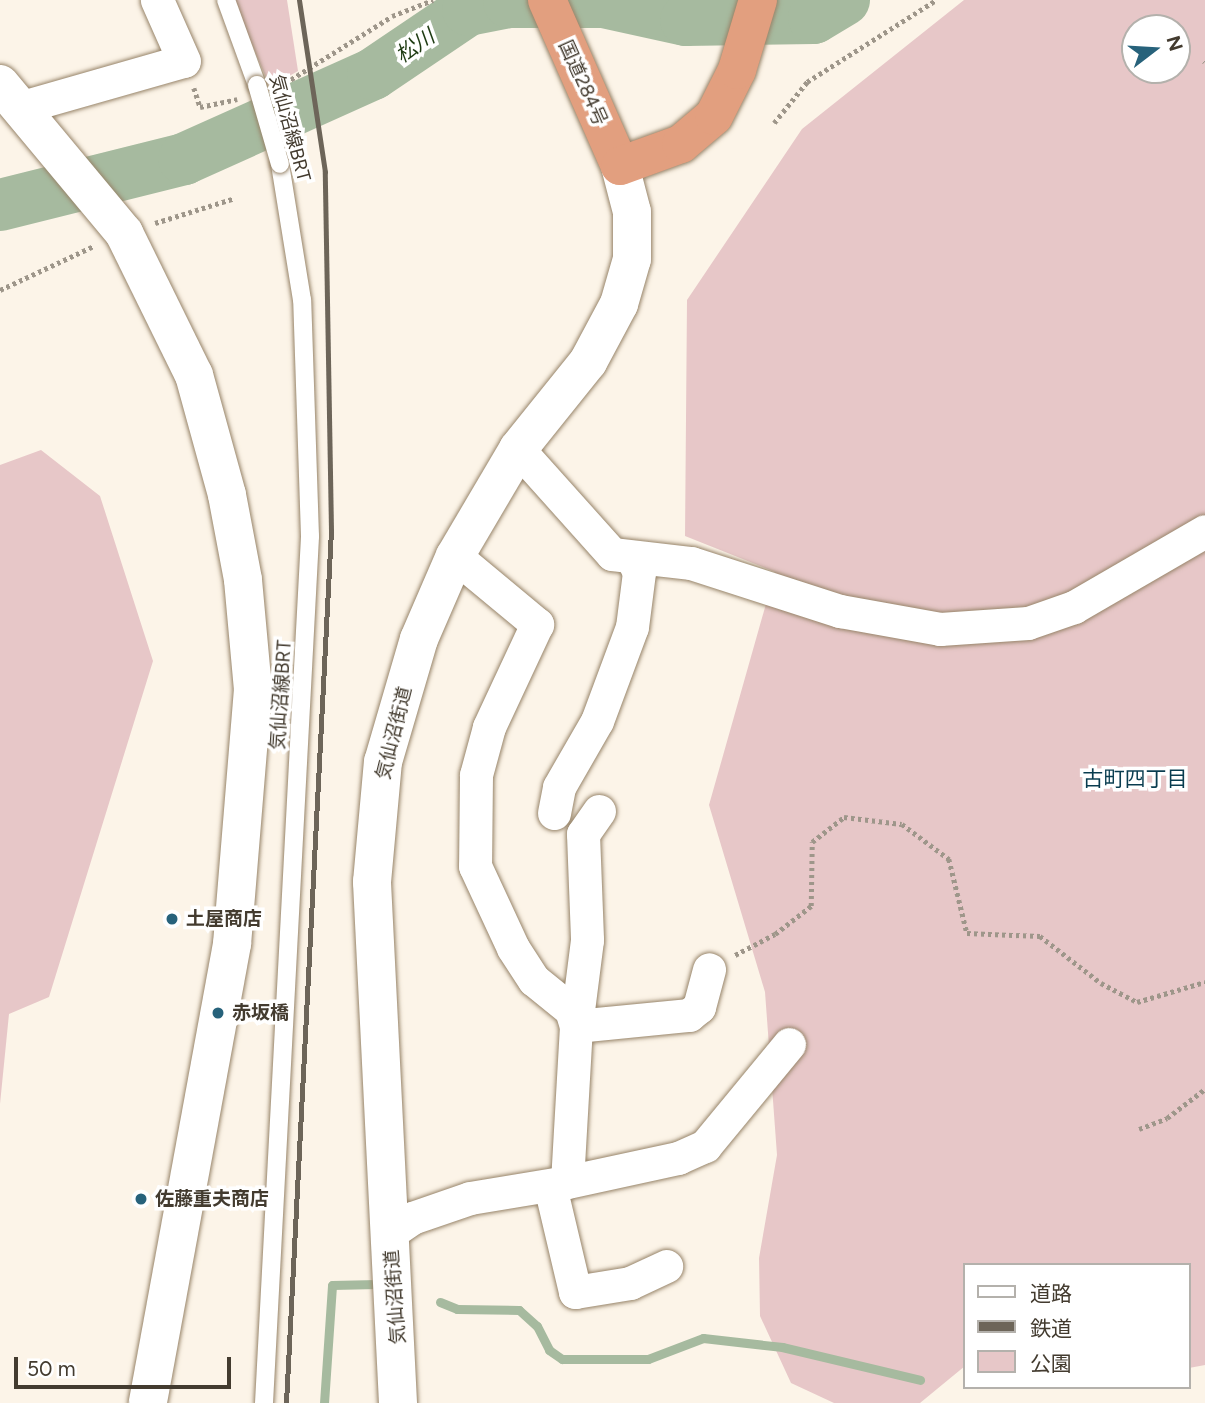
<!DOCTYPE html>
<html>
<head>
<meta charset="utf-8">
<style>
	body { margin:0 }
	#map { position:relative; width:1205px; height:1403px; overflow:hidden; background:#fcf4e8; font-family:Figtree,"Noto Sans JP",sans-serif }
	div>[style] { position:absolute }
	.green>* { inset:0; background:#e7c7c8 }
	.stream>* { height:9px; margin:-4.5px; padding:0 4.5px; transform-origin:4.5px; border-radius:4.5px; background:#a6ba9f }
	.river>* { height:52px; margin:-26px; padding:0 26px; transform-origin:26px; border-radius:26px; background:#a6ba9f }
	.path>* { height:4.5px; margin-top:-2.25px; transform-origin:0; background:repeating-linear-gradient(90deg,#9e968a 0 3.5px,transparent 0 7px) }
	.roads { filter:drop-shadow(0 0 2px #978469) drop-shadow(0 0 2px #978469) }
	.service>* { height:18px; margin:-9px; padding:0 9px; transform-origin:9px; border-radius:9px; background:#fff }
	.minor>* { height:33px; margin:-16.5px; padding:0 16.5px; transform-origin:16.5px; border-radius:16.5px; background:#fff }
	.tertiary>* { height:38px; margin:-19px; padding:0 19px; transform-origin:19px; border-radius:19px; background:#fff }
	.trunk>* { height:38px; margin:-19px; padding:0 19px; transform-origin:19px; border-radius:19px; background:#e29f7f }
	.rail>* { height:5px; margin:-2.5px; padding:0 2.5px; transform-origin:2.5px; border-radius:2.5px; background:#6d6559 }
	.bridges { filter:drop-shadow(0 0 2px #978469) drop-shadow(0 0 2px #978469) }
	.service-bridge>* { height:18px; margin:-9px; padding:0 9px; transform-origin:9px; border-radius:9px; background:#fff }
	.dots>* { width:19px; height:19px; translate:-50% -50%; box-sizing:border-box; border:4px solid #fff; border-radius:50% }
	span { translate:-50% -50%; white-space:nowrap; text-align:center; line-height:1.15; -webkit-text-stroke:7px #fff; paint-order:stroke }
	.street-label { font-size:19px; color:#433b2f }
	.poi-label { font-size:19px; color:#433b2f; font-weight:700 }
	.left { translate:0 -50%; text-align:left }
	.water-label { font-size:21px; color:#1e3b12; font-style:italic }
	.neighbourhood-label { font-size:21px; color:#093c4f }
	.legend { position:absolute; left:963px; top:1263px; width:228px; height:126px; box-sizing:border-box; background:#fff; border:2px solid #b4b1ac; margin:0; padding:9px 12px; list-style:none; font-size:21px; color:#433b2f }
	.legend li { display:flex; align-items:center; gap:14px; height:35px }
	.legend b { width:35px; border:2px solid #b4b1ac }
	.north { position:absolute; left:1121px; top:14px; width:70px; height:70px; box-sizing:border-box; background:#fff; border:2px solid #b4b1ac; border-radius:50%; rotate:73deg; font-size:19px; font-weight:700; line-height:28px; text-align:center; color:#433b2f }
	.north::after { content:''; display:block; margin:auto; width:24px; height:32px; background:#27627b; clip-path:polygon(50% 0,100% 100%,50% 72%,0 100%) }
	.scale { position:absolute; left:14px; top:1357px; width:217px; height:32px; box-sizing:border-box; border:4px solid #433b2f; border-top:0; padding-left:9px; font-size:21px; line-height:24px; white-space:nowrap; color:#433b2f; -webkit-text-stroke:5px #fff; paint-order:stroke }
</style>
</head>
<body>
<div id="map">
	<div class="green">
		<div style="clip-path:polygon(233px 0,287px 0,298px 71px,270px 87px)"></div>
		<div style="clip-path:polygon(evenodd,964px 0,1205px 0,1205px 1365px,1189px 1368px,1189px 1265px,965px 1265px,965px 1366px,920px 1403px,834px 1403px,791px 1383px,760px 1316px,759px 1258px,777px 1155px,765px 992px,709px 805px,775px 572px,685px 536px,687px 300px,802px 129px,964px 0,1135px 28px,1177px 28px,1177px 70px,1135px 70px,1135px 28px)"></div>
		<div style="clip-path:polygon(41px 450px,100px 496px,153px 661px,49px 997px,9px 1014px,0 1104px,0 465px)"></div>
	</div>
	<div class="stream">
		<div style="left:440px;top:1302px;width:18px;rotate:22deg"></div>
		<div style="left:457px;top:1309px;width:62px;rotate:0.9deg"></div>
		<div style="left:519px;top:1310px;width:24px;rotate:42deg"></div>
		<div style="left:537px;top:1326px;width:27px;rotate:63deg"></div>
		<div style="left:549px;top:1350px;width:16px;rotate:35deg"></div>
		<div style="left:562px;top:1359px;width:86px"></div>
		<div style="left:648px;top:1359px;width:59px;rotate:-20.9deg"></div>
		<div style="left:703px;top:1338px;width:80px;rotate:6.5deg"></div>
		<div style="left:782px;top:1347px;width:142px;rotate:13.4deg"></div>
		<div style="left:324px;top:1403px;width:118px;rotate:-86.1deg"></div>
		<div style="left:332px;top:1285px;width:45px;rotate:-1.3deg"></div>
	</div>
	<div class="river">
		<div style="left:0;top:205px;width:190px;rotate:-14deg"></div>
		<div style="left:184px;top:159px;width:207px;rotate:-24.2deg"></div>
		<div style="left:373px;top:74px;width:115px;rotate:-34deg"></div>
		<div style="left:468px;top:10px;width:42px;rotate:-11deg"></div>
		<div style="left:509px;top:2px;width:95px"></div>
		<div style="left:604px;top:2px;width:84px;rotate:12.4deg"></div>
		<div style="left:686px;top:20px;width:128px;rotate:-0.9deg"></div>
		<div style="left:814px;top:18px;width:35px;rotate:-31deg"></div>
	</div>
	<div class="path">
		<div style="left:1204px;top:61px;width:1px;rotate:45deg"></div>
		<div style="left:279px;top:87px;width:133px;rotate:-32.1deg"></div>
		<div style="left:392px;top:16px;width:44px;rotate:-21.3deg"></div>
		<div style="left:194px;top:88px;width:20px;rotate:72deg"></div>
		<div style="left:200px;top:107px;width:38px;rotate:-12deg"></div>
		<div style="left:774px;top:123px;width:53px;rotate:-51.2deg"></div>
		<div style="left:807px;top:82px;width:153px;rotate:-32.4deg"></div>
		<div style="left:155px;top:223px;width:81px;rotate:-17.3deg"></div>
		<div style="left:0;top:290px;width:104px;rotate:-25.1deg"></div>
		<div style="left:735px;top:955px;width:45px;rotate:-27.7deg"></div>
		<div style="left:775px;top:934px;width:46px;rotate:-37.9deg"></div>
		<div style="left:811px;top:906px;width:64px;rotate:-89.1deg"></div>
		<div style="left:812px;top:842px;width:41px;rotate:-38deg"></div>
		<div style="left:844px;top:817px;width:58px;rotate:6.9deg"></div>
		<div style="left:902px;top:824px;width:59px;rotate:36.7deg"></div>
		<div style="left:949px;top:859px;width:76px;rotate:76.3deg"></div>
		<div style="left:967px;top:933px;width:73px;rotate:2.4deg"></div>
		<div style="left:1040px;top:936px;width:77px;rotate:37.6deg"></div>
		<div style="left:1101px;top:983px;width:41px;rotate:27.8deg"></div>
		<div style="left:1137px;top:1002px;width:71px;rotate:-16.4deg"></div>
		<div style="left:1139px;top:1129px;width:30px;rotate:-21deg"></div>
		<div style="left:1167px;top:1118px;width:48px;rotate:-37.3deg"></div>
	</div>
	<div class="roads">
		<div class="service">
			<div style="left:226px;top:0;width:90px;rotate:70deg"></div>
			<div style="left:264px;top:1403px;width:868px;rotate:-86.96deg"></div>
			<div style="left:310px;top:536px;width:236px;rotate:-91.9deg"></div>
			<div style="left:302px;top:300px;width:138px;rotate:-99.2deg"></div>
		</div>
		<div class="minor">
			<div style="left:22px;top:107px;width:168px;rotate:-15.9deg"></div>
			<div style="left:184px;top:61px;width:67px;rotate:-113.9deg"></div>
			<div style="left:518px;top:449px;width:141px;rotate:48.2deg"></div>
			<div style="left:612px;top:554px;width:80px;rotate:6.5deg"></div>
			<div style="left:691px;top:563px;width:157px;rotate:17.9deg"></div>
			<div style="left:840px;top:611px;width:102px;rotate:10.2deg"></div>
			<div style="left:940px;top:629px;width:88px;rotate:-3.9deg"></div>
			<div style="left:1028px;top:623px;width:49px;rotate:-19.2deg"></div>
			<div style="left:1074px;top:607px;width:151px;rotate:-30.1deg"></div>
			<div style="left:455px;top:556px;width:107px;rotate:39.7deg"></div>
			<div style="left:537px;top:624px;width:114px;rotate:115deg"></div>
			<div style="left:489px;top:727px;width:50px;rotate:105.2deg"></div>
			<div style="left:476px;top:775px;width:91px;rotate:90.6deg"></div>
			<div style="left:475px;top:866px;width:90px;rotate:65.1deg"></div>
			<div style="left:513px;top:948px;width:38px;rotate:57deg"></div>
			<div style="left:534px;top:980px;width:48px;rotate:39deg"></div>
			<div style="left:571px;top:1010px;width:17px;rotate:73deg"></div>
			<div style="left:576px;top:1026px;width:156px;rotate:93.3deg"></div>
			<div style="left:599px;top:811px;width:28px;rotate:125deg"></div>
			<div style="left:583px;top:834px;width:106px;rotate:87.8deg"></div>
			<div style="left:587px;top:940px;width:87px;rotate:97.3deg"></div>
			<div style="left:576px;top:1026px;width:114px;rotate:-5.6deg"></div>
			<div style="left:689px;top:1015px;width:13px;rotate:-39deg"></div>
			<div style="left:699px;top:1007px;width:39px;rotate:-75deg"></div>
			<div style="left:554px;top:813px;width:26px;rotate:-79deg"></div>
			<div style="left:559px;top:787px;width:76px;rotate:-60.1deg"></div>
			<div style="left:597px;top:721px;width:100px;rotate:-69.6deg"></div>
			<div style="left:632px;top:627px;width:55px;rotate:-82.7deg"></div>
			<div style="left:639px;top:572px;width:16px;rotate:-117deg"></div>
			<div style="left:550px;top:1186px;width:109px;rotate:76.7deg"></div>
			<div style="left:575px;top:1292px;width:56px;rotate:-9.3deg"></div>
			<div style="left:630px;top:1283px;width:40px;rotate:-25deg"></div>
			<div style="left:390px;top:1233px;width:27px;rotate:-34deg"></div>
			<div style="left:412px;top:1218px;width:61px;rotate:-19deg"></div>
			<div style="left:470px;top:1198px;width:98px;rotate:-9.4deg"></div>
			<div style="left:567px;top:1182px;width:114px;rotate:-12.2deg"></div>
			<div style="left:678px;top:1158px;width:30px;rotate:-24deg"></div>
			<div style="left:705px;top:1146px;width:132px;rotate:-50.5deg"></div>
		</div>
		<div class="tertiary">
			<div style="left:0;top:84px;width:194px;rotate:50.2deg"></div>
			<div style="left:124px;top:233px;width:158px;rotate:63.8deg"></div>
			<div style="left:194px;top:375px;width:124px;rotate:74.6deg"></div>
			<div style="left:227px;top:495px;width:86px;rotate:79.3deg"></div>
			<div style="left:243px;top:580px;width:109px;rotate:84.8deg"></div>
			<div style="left:253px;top:689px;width:256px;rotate:94.7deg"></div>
			<div style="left:232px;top:944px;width:467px;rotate:100.4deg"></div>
			<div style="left:398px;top:1403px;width:522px;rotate:-92.86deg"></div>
			<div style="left:372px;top:882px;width:121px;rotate:-84.8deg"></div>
			<div style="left:383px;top:762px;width:128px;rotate:-73.7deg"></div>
			<div style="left:419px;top:639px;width:90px;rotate:-66.6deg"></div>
			<div style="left:455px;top:556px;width:124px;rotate:-59.5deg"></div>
			<div style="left:518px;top:449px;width:112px;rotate:-51.2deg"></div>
			<div style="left:588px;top:362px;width:66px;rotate:-61.9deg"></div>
			<div style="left:619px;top:304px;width:47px;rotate:-73.9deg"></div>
			<div style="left:632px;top:259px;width:47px;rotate:-90deg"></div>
			<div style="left:632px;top:212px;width:48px;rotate:-104.6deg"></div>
		</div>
		<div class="trunk">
			<div style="left:547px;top:0;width:181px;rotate:66.3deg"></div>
			<div style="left:620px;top:166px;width:65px;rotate:-19.8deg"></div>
			<div style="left:681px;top:144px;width:43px;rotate:-40.3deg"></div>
			<div style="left:714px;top:116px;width:51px;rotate:-63.4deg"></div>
			<div style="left:737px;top:70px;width:73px;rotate:-73.3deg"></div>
		</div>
	</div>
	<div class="rail">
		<div style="left:286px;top:1403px;width:874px;rotate:-87.05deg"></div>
		<div style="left:331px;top:530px;width:358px;rotate:-91deg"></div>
		<div style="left:325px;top:172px;width:174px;rotate:-98.6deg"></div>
	</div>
	<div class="bridges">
		<div class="service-bridge">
			<div style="left:257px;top:85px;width:82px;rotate:73.8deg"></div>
		</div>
	</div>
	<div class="dots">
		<div style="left:172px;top:919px;background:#27627b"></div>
		<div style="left:218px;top:1013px;background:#27627b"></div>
		<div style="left:141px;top:1199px;background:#27627b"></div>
	</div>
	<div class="street-label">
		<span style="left:583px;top:83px;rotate:66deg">国道284号</span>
		<span style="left:290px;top:128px;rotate:75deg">気仙沼線BRT</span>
		<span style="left:281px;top:695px;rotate:-86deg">気仙沼線BRT</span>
		<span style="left:394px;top:733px;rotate:-76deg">気仙沼街道</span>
		<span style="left:395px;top:1297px;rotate:-94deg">気仙沼街道</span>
	</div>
	<div class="poi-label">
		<span class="left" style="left:186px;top:919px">土屋商店</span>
		<span class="left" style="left:232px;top:1013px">赤坂橋</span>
		<span class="left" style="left:155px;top:1199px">佐藤重夫商店</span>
	</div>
	<div class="water-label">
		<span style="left:415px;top:46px;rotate:-34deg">松川</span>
	</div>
	<div class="neighbourhood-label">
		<span style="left:1135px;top:779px">古町四丁目</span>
	</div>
	<ul class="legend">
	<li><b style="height:9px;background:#fff"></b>道路</li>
	<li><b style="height:9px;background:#6d6559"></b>鉄道</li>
	<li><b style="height:19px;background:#e7c7c8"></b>公園</li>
	</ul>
	<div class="north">N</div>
	<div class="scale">50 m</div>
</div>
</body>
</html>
